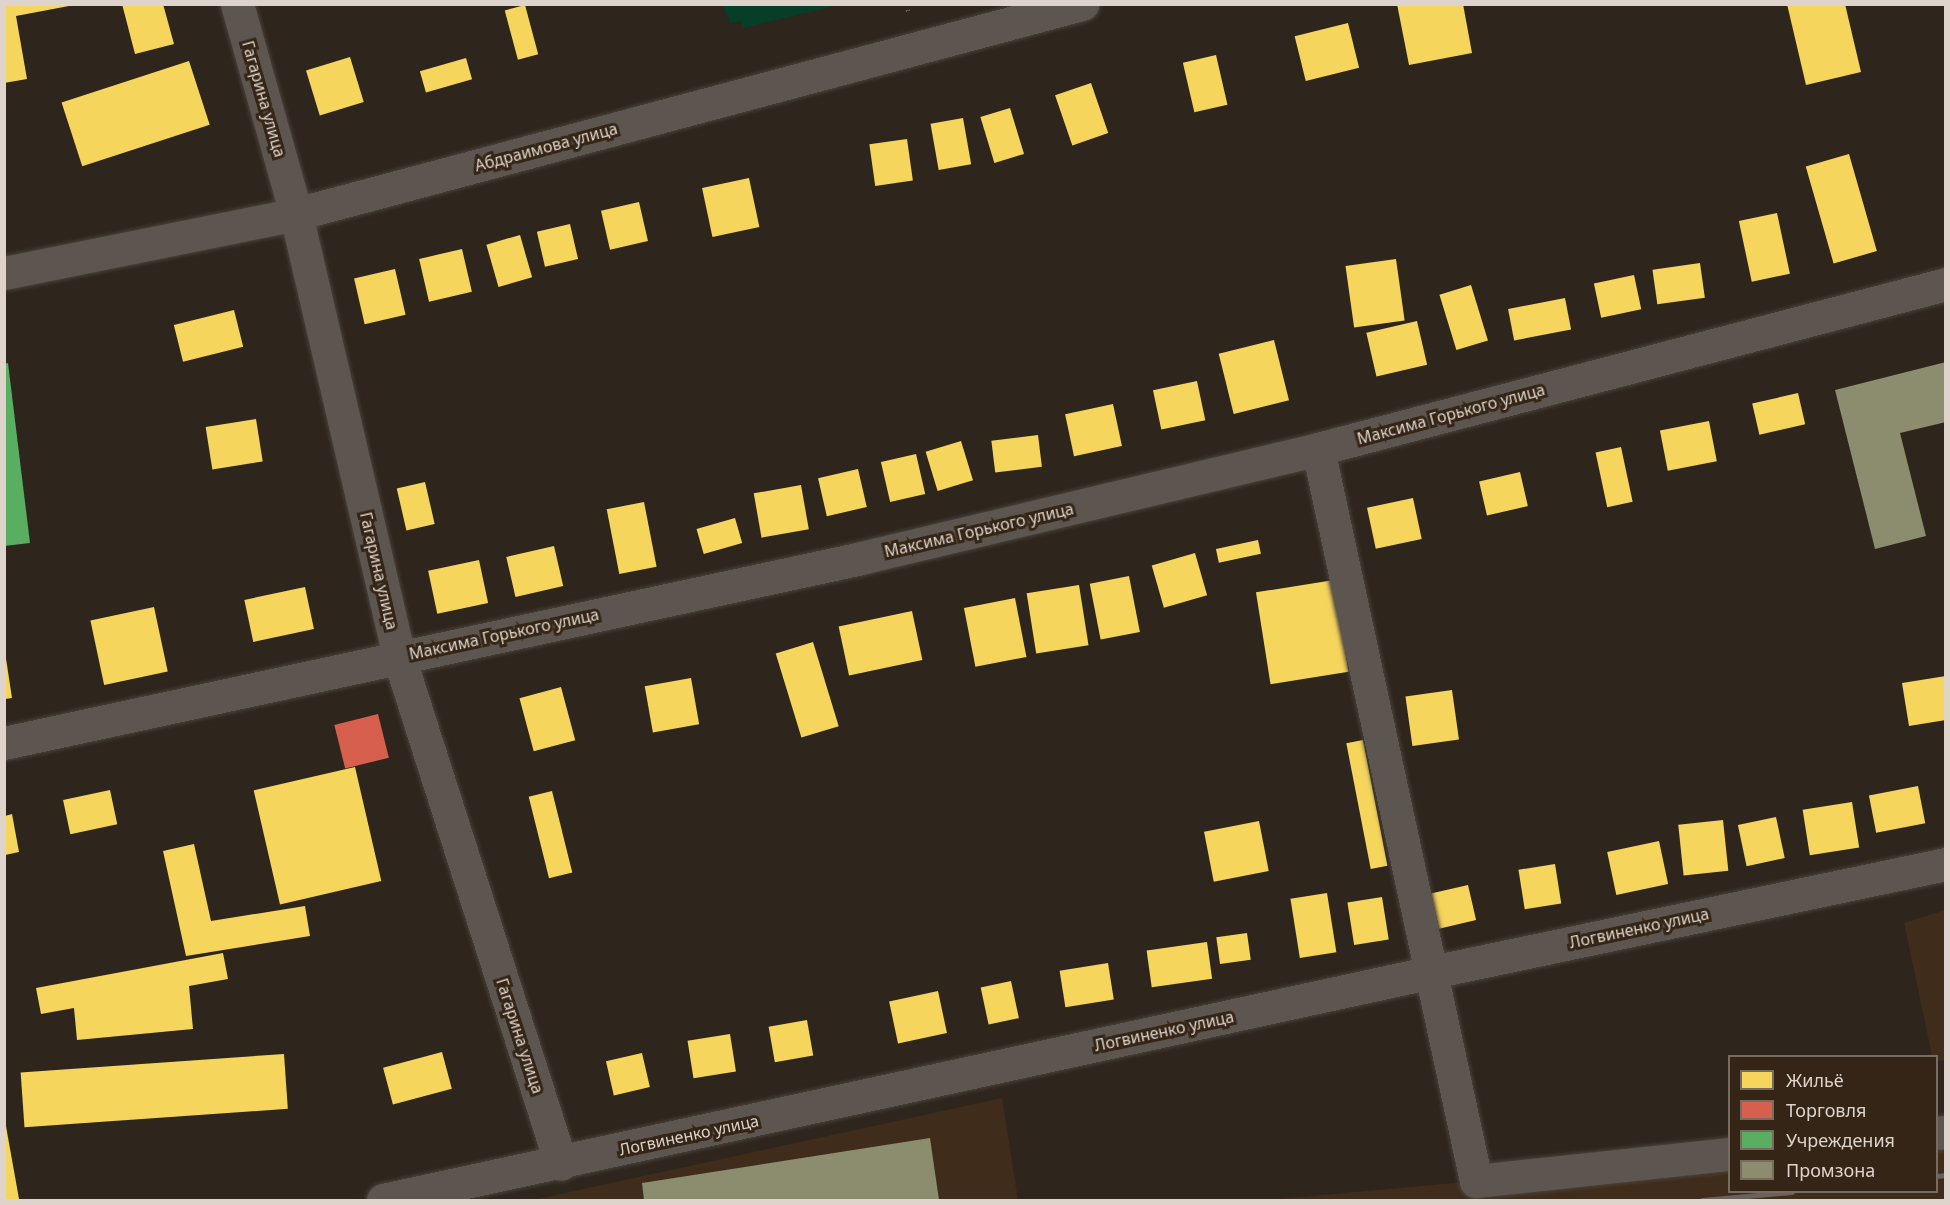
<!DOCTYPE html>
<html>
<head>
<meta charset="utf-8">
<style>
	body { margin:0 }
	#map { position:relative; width:1950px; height:1205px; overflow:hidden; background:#2e251d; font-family:"Noto Sans",sans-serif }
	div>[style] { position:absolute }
	.built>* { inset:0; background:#3f2c1a }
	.green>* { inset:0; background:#063e29 }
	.homes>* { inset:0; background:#f6d55c; transform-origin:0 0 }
	.shops>* { inset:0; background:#d6604d; transform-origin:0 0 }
	.public>* { inset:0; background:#5aae61 }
	.industry>* { inset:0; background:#8c8c6e }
	.path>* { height:4px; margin-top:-2px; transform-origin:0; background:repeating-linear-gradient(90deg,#625c57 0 1.5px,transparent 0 6px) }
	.roads { filter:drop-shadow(0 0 2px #49423b) drop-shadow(0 0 2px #49423b) }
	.minor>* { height:33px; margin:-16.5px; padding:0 16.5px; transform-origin:16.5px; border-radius:16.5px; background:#5c5550 }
	.rail>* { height:4.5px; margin:-2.25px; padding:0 2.25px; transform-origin:2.25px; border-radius:2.25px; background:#68615c }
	span { translate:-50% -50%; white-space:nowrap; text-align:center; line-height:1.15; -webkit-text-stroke:6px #342517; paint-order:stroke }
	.street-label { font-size:16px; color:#ded4cb }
	.frame { position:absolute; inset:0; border:6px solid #ded4cb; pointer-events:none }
	.legend { position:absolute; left:1728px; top:1055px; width:210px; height:138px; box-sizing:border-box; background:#342517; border:2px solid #786b5f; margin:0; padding:8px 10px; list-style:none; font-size:18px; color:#ded4cb }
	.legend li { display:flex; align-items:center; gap:12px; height:30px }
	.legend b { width:30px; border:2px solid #786b5f }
</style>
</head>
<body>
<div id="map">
	<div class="built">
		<div style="clip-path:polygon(1945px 910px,1945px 1060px,1937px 1061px,1936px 1056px,1932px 1056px,1904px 923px)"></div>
		<div style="clip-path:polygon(1002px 1098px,1018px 1200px,533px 1200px)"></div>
		<div style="clip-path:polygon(1945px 1139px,1945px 1200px,1268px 1200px,1729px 1158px,1730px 1192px,1936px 1192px,1937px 1140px)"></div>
	</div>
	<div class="green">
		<div style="clip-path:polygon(723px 5px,723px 4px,838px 5px,743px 28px,741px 21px,730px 23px)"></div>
	</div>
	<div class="homes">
		<div style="clip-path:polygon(4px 4px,69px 6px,16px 16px,27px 79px,4px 83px)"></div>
		<div style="clip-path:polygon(122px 4px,163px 4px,174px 44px,135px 54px)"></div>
		<div style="clip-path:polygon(1397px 4px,1463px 4px,1472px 53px,1409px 65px)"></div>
		<div style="clip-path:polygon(1787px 4px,1845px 4px,1861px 72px,1806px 85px)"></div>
		<div style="left:525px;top:5px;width:51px;height:21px;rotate:75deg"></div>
		<div style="left:1348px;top:23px;width:46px;height:55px;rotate:76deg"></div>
		<div style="left:1216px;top:55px;width:51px;height:34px;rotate:77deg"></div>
		<div style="left:350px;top:57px;width:47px;height:46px;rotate:73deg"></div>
		<div style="left:466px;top:58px;width:22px;height:48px;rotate:74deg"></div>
		<div style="left:189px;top:61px;width:67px;height:134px;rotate:72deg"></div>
		<div style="left:1091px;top:83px;width:53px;height:38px;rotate:71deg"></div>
		<div style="left:1010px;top:108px;width:48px;height:31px;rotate:73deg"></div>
		<div style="left:963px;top:118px;width:47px;height:33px;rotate:80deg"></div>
		<div style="left:907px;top:139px;width:42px;height:38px;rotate:82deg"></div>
		<div style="left:1849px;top:154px;width:101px;height:45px;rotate:74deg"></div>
		<div style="left:749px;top:178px;width:50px;height:48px;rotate:78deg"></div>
		<div style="left:639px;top:202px;width:40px;height:39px;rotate:77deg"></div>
		<div style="left:1777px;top:213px;width:62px;height:39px;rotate:78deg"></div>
		<div style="left:570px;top:224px;width:36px;height:34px;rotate:77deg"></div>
		<div style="left:520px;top:235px;width:44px;height:35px;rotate:74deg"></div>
		<div style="left:462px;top:249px;width:44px;height:44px;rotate:77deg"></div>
		<div style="left:1396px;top:259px;width:62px;height:51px;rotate:82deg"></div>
		<div style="left:1700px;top:263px;width:35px;height:48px;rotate:82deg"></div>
		<div style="left:395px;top:269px;width:47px;height:42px;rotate:77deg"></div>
		<div style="left:1634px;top:275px;width:35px;height:41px;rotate:78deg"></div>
		<div style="left:1471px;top:285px;width:58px;height:33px;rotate:73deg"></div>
		<div style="left:1565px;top:298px;width:32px;height:58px;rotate:79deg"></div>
		<div style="left:234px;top:310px;width:38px;height:62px;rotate:76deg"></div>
		<div style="left:1417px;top:321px;width:45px;height:52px;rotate:77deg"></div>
		<div style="left:1274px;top:340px;width:62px;height:57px;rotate:76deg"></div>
		<div style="left:1197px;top:381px;width:40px;height:45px;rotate:78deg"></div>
		<div style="left:1798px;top:393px;width:32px;height:47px;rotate:77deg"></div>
		<div style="left:1113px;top:404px;width:43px;height:49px;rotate:78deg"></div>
		<div style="left:256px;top:419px;width:43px;height:51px;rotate:81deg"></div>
		<div style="left:1709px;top:421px;width:41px;height:50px;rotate:79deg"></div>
		<div style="left:1038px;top:435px;width:32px;height:47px;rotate:83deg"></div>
		<div style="left:961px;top:441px;width:41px;height:37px;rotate:73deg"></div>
		<div style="left:1621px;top:447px;width:56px;height:26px;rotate:78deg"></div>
		<div style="left:916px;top:454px;width:41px;height:36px;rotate:77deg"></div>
		<div style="left:858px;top:469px;width:39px;height:41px;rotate:77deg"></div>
		<div style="left:1520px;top:472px;width:35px;height:42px;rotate:77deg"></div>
		<div style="left:425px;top:482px;width:43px;height:29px;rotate:77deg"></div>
		<div style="left:801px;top:485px;width:45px;height:48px;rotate:80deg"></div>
		<div style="left:1413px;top:498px;width:42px;height:47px;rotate:78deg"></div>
		<div style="left:644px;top:502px;width:66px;height:38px;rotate:79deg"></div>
		<div style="left:735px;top:518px;width:26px;height:40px;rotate:74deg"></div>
		<div style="left:1258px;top:540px;width:14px;height:43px;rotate:78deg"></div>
		<div style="left:554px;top:546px;width:41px;height:49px;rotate:77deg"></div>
		<div style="left:1195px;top:553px;width:44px;height:45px;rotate:74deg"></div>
		<div style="left:479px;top:560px;width:44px;height:52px;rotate:78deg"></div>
		<div style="left:1129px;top:576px;width:57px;height:40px;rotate:79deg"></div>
		<div style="left:1334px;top:580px;width:93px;height:79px;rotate:81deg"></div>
		<div style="left:1079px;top:585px;width:61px;height:53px;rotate:81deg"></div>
		<div style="left:305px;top:587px;width:43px;height:62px;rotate:78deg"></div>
		<div style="left:1015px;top:598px;width:60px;height:52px;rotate:79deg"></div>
		<div style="left:154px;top:607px;width:66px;height:65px;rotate:78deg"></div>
		<div style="left:912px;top:611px;width:50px;height:75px;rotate:78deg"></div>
		<div style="left:813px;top:642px;width:88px;height:39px;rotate:73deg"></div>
		<div style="clip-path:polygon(5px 652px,12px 698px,5px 699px)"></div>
		<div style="clip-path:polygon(1946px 676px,1946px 720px,1909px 726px,1902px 683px)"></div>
		<div style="left:691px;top:678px;width:47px;height:47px;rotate:80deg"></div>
		<div style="left:561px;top:687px;width:55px;height:43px;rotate:75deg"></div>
		<div style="left:1452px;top:690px;width:50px;height:47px;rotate:82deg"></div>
		<div style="left:1363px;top:740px;width:128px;height:17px;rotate:79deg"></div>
		<div style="left:355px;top:767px;width:117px;height:104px;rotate:77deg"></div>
		<div style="left:1918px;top:786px;width:38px;height:50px;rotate:79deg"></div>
		<div style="left:110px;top:790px;width:35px;height:48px;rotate:78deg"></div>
		<div style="left:552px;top:791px;width:84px;height:24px;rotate:76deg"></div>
		<div style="left:1852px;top:802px;width:46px;height:50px;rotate:81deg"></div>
		<div style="clip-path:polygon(12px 814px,19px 852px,5px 855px,5px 816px)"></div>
		<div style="left:1776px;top:817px;width:42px;height:39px;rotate:78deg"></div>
		<div style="left:1723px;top:820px;width:51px;height:45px;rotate:84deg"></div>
		<div style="left:1259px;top:821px;width:51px;height:56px;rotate:79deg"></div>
		<div style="left:1659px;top:841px;width:44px;height:53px;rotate:78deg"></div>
		<div style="clip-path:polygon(194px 844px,211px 921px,305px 906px,310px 936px,186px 956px,163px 851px)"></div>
		<div style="left:1555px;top:864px;width:40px;height:37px;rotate:81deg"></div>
		<div style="left:1468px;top:885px;width:36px;height:38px;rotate:77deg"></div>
		<div style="left:1327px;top:893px;width:60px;height:37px;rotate:81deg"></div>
		<div style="left:1382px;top:897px;width:43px;height:35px;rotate:81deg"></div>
		<div style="left:1247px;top:933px;width:27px;height:31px;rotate:82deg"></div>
		<div style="left:1207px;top:942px;width:37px;height:61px;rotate:82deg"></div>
		<div style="clip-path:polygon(223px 953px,228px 979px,189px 986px,193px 1029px,77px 1040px,74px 1008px,41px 1014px,36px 988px)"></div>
		<div style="left:1108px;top:963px;width:37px;height:49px;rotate:81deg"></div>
		<div style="left:1011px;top:981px;width:38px;height:31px;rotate:78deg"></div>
		<div style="left:938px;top:991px;width:43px;height:50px;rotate:78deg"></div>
		<div style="left:807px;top:1020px;width:36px;height:39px;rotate:80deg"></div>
		<div style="left:730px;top:1034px;width:38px;height:43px;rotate:81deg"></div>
		<div style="left:442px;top:1052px;width:38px;height:61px;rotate:75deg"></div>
		<div style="left:642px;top:1053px;width:35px;height:37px;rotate:77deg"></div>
		<div style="left:284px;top:1054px;width:55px;height:264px;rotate:86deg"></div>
		<div style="clip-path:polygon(4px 1115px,19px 1199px,9px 1200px,4px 1200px)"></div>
	</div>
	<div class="shops">
		<div style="left:378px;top:714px;width:45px;height:45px;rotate:76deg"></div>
	</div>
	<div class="public">
		<div style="clip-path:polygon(8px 363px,30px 543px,4px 546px,4px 364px)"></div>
	</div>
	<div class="industry">
		<div style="clip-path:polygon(1946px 362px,1946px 422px,1900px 433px,1926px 536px,1875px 549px,1835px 390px)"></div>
		<div style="clip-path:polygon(930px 1138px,939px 1200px,644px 1200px,642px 1183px)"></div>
	</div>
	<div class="path">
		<div style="left:906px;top:4px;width:11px;rotate:75deg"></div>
	</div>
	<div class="roads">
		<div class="minor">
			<div style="left:237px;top:4px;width:218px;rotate:74.3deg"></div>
			<div style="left:296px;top:214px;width:455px;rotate:76.9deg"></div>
			<div style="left:399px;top:657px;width:532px;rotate:72.28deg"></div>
			<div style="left:4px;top:273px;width:298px;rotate:-11.4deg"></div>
			<div style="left:296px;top:214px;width:814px;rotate:-14.96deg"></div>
			<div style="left:1318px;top:449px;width:749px;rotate:77.82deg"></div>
			<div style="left:1476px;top:1181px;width:255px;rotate:-6.1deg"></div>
			<div style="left:4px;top:743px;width:873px;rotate:-12.17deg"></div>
			<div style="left:857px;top:559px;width:474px;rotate:-13.4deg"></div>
			<div style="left:1318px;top:449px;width:649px;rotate:-14.72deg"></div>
			<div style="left:1936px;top:1133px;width:10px;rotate:-6deg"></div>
			<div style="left:383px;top:1200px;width:1073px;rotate:-12.26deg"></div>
			<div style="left:1432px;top:972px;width:525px;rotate:-11.87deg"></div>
		</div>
	</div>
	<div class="rail">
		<div style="left:1936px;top:1176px;width:10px;rotate:-6deg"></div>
		<div style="left:1702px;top:1200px;width:90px;rotate:-5.1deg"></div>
	</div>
	<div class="street-label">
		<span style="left:264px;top:99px;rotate:74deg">Гагарина улица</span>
		<span style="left:546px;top:147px;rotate:-15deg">Абдраимова улица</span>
		<span style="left:1451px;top:414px;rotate:-15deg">Максима Горького улица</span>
		<span style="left:979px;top:530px;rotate:-13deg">Максима Горького улица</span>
		<span style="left:379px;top:571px;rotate:77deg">Гагарина улица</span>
		<span style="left:504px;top:634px;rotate:-12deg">Максима Горького улица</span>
		<span style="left:1639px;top:928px;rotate:-12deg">Логвиненко улица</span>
		<span style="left:1164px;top:1031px;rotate:-12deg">Логвиненко улица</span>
		<span style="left:520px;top:1036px;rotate:72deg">Гагарина улица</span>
		<span style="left:689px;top:1135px;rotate:-12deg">Логвиненко улица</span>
	</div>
	<div class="frame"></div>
	<ul class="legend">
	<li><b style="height:16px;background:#f6d55c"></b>Жильё</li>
	<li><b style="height:16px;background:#d6604d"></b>Торговля</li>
	<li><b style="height:16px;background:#5aae61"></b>Учреждения</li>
	<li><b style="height:16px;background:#8c8c6e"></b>Промзона</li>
	</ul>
</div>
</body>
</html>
